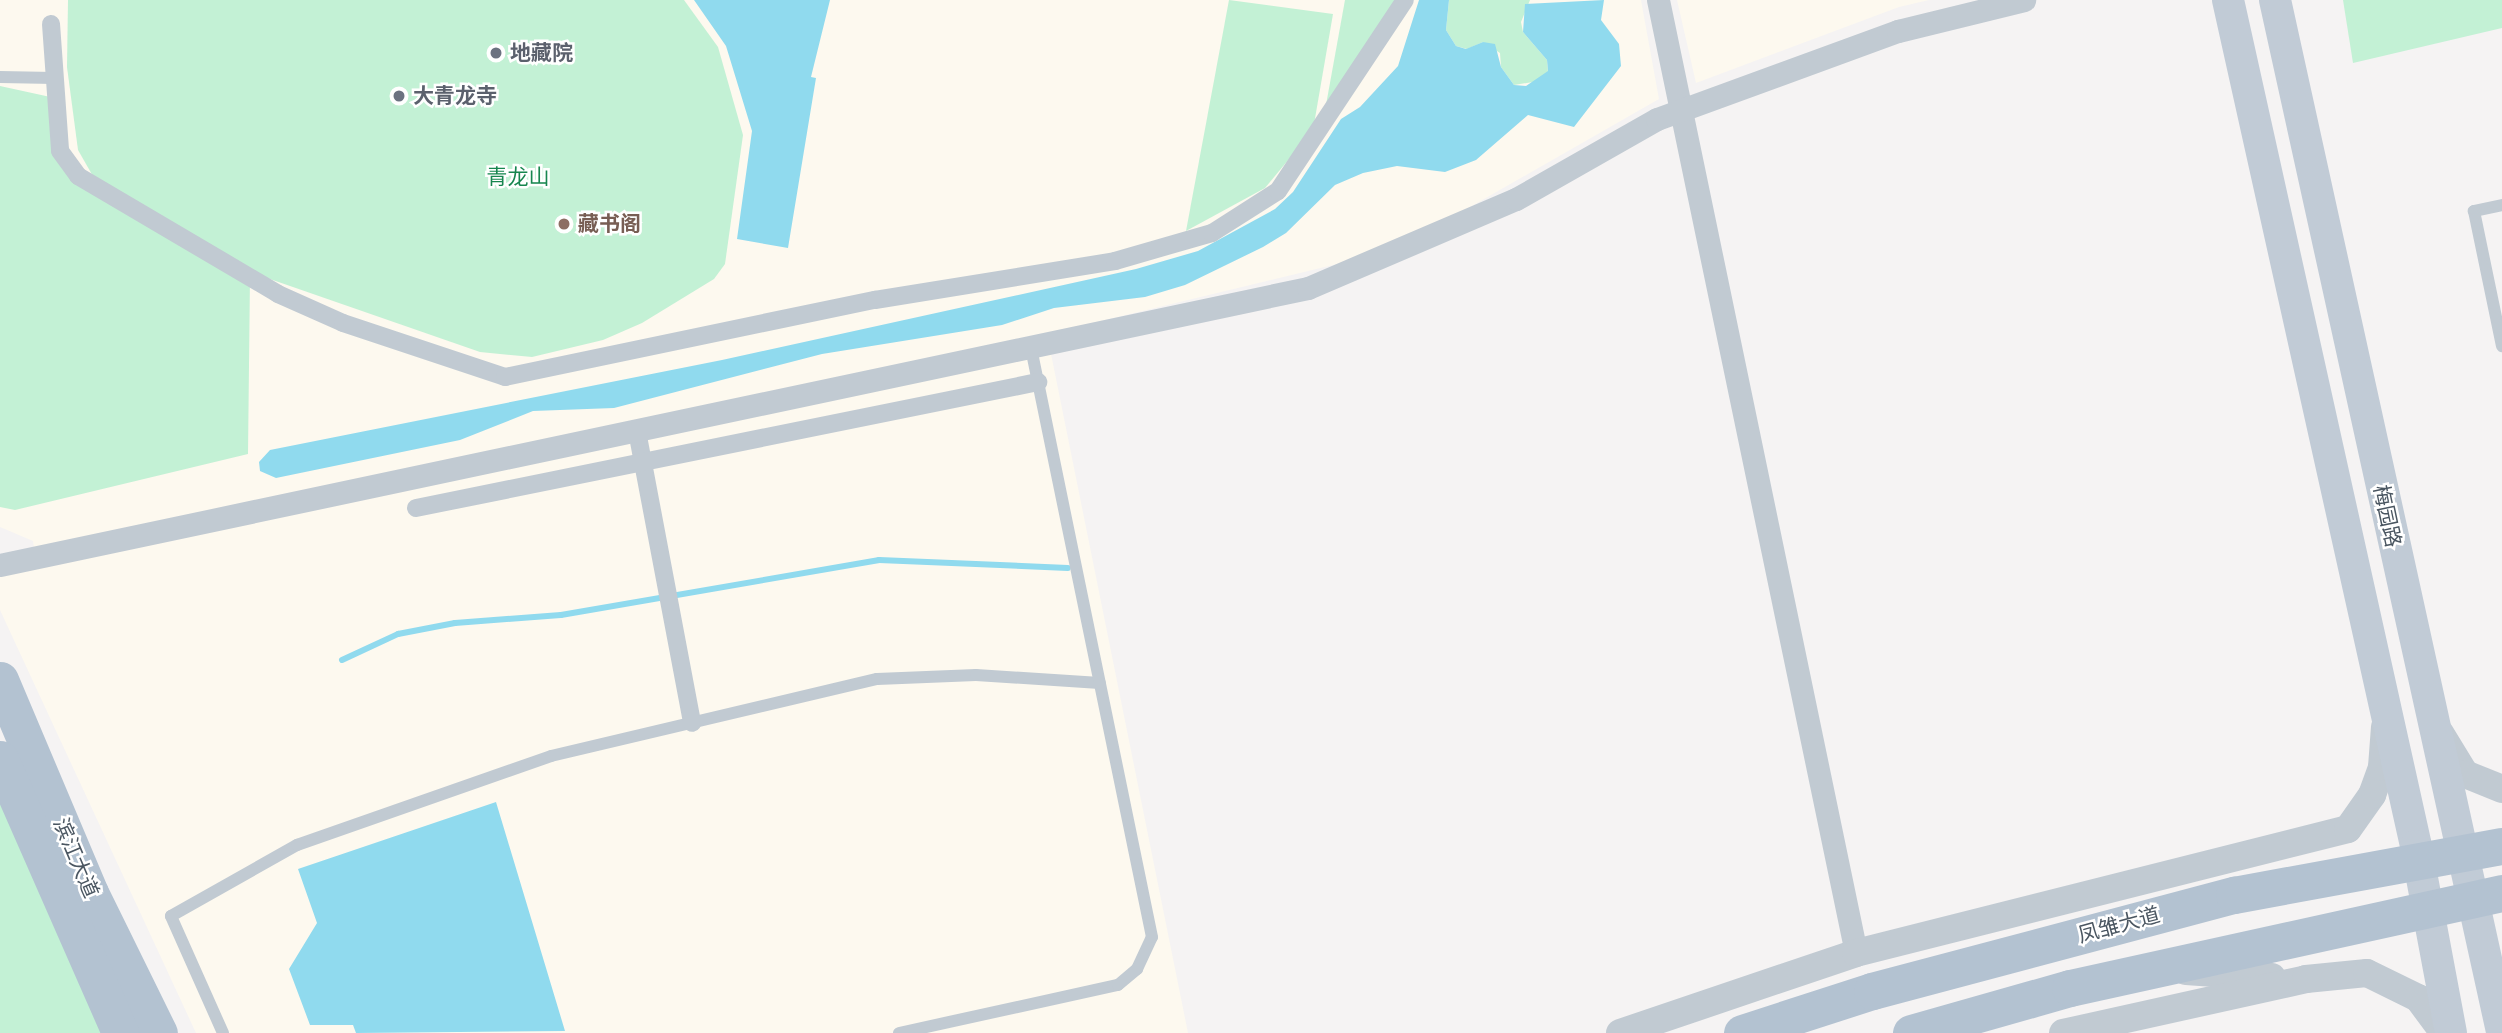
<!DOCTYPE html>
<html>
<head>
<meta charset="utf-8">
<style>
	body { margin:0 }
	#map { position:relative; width:2502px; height:1033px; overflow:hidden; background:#f5f3f3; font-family:Raleway,"Noto Sans SC",sans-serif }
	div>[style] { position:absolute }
	.commercial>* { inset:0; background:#fdf9ef }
	.green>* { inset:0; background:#c3f1d5 }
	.water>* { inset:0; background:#90daee }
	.stream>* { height:6px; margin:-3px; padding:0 3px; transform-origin:3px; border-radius:3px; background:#90daee }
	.service>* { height:12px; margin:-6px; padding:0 6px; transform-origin:6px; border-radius:6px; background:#c1cad2 }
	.pedestrian>* { height:18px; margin:-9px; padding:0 9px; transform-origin:9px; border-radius:9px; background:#c1cad2 }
	.minor>* { height:23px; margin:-11.5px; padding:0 11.5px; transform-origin:11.5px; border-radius:11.5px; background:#c1cad2 }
	.tertiary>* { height:28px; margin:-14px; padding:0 14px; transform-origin:14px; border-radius:14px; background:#c1cad2 }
	.secondary>* { height:32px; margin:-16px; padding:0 16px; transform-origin:16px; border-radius:16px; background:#c1cbd6 }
	.primary>* { height:37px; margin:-18.5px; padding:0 18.5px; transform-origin:18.5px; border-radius:18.5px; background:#b3c2d1 }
	.dots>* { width:19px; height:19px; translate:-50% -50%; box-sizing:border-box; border:4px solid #fff; border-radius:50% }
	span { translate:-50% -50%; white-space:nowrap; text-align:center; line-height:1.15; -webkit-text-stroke:5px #fff; paint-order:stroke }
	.worship-label { font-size:21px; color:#5b616d; font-weight:700 }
	.left { translate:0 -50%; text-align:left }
	.park-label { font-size:21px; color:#17864f }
	.education-label { font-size:21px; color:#785e54; font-weight:700 }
	.street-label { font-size:21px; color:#4a5661 }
</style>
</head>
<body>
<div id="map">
	<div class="commercial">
		<div style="clip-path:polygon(0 0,1641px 0,1659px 99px,1395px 250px,1047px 334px,1188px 1033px,196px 1033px,0 610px,0 573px,36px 562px,33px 541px,0 527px)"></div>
		<div style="clip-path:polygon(1677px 0,1929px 0,1899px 7px,1696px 83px)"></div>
	</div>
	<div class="green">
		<div style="clip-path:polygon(68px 0,684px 0,718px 47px,743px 135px,725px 264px,714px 279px,642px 323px,603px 340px,532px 357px,480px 352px,267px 278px,94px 178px,78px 150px,67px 67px)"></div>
		<div style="clip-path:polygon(1229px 0,1333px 14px,1313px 130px,1265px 188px,1186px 231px)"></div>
		<div style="clip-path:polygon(1345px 0,1405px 0,1322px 127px)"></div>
		<div style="clip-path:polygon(1449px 0,1530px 0,1521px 22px,1523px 32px,1547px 60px,1548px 72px,1539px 81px,1514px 85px,1501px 67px,1500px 53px,1483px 42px,1467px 49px,1456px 46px,1446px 30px)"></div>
		<div style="clip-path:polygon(2343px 0,2502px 0,2502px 28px,2353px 63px)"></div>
		<div style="clip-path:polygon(0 86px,55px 98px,74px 170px,250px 277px,248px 454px,15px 510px,0 507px)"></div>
		<div style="clip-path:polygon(0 759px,120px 1033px,0 1033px)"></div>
	</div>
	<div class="water">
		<div style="clip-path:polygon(694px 0,830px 0,811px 77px,816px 78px,788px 248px,737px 239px,752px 131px,726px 46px)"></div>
		<div style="clip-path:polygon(1419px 0,1449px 0,1446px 30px,1456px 46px,1466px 49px,1483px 42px,1495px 44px,1501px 67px,1514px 85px,1526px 86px,1548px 71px,1547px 60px,1523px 32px,1525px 4px,1604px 0,1601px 20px,1619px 44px,1621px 66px,1574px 127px,1528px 115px,1476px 160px,1445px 172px,1397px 166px,1363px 173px,1335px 185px,1286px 233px,1263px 247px,1185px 285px,1145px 297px,1054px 308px,1002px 325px,822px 354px,614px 408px,533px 411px,460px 440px,276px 478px,260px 471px,259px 462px,270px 450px,722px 360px,1136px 269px,1198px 251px,1275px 209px,1293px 192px,1341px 119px,1360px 107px,1398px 66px)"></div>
		<div style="clip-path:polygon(496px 802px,565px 1031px,356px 1033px,353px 1025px,310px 1025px,289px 969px,317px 923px,298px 869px)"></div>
	</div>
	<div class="stream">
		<div style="left:342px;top:660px;width:62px;rotate:-24.9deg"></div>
		<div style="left:398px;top:634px;width:58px;rotate:-10.9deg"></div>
		<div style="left:455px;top:623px;width:106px;rotate:-4.3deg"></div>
		<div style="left:561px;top:615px;width:323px;rotate:-9.8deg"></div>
		<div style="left:879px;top:560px;width:189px;rotate:2.4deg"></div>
	</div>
	<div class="service">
		<div style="left:0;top:77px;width:54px;rotate:1.1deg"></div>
		<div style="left:2502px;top:205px;width:29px;rotate:168deg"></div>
		<div style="left:2474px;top:211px;width:138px;rotate:78.3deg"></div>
		<div style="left:223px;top:1033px;width:128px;rotate:-114deg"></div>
		<div style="left:171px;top:916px;width:145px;rotate:-29.4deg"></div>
		<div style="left:297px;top:845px;width:269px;rotate:-19.3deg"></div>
		<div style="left:551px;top:756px;width:335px;rotate:-13.3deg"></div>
		<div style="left:877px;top:679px;width:99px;rotate:-2.3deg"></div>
		<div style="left:976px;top:675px;width:124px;rotate:3.7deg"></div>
		<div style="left:899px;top:1033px;width:224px;rotate:-12.4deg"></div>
		<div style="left:1118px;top:985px;width:25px;rotate:-40deg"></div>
		<div style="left:1137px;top:969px;width:35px;rotate:-65deg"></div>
		<div style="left:1152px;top:937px;width:601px;rotate:-101.61deg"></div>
	</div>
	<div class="pedestrian">
		<div style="left:51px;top:24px;width:127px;rotate:85.9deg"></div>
		<div style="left:60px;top:151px;width:31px;rotate:54deg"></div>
		<div style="left:78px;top:176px;width:232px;rotate:30.5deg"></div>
		<div style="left:278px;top:294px;width:71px;rotate:24deg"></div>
		<div style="left:343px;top:323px;width:171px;rotate:18.4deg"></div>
		<div style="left:505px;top:377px;width:378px;rotate:-11.8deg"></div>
		<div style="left:875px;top:300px;width:243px;rotate:-9.2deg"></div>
		<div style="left:1115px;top:261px;width:101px;rotate:-16.1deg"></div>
		<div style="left:1212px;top:233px;width:78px;rotate:-32.5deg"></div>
		<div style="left:1278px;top:191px;width:229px;rotate:-56.4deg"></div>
		<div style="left:637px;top:431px;width:297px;rotate:79.3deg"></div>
		<div style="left:416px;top:508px;width:635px;rotate:-11.45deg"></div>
	</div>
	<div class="minor">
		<div style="left:1658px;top:0;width:973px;rotate:78.26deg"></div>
		<div style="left:0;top:565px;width:1337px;rotate:-11.96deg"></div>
		<div style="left:1308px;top:288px;width:226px;rotate:-23.2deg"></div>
		<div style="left:1516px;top:199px;width:162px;rotate:-29.6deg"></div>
		<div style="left:1657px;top:119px;width:257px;rotate:-20.1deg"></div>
		<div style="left:1898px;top:31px;width:130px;rotate:-13.8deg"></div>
	</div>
	<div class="tertiary">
		<div style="left:2440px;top:733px;width:48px;rotate:58.6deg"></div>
		<div style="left:2465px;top:774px;width:40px;rotate:22deg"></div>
		<div style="left:2186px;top:971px;width:86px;rotate:4deg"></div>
		<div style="left:1620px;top:1033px;width:249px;rotate:-18.7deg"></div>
		<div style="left:1856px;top:953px;width:507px;rotate:-14.15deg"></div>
		<div style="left:2348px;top:829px;width:42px;rotate:-54.8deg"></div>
		<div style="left:2372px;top:795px;width:30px;rotate:-70deg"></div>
		<div style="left:2382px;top:767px;width:40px;rotate:-85.7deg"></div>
		<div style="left:2063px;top:1033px;width:249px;rotate:-12.5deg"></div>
		<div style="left:2306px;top:979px;width:61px;rotate:-5.6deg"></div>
		<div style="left:2367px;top:973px;width:57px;rotate:26.1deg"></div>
		<div style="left:2418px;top:998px;width:44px;rotate:53.4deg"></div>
	</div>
	<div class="secondary">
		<div style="left:2228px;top:0;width:867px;rotate:77.47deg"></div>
		<div style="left:2416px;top:846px;width:190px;rotate:79.4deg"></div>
		<div style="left:2275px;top:0;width:1057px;rotate:77.59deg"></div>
	</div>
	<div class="primary">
		<div style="left:0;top:680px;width:231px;rotate:67.1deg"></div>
		<div style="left:90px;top:893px;width:156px;rotate:63.8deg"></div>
		<div style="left:0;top:759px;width:299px;rotate:66.3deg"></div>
		<div style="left:1742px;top:1033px;width:137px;rotate:-17.9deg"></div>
		<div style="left:1872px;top:991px;width:375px;rotate:-14.9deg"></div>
		<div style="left:2234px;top:895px;width:272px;rotate:-10.4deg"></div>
		<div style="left:1911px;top:1033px;width:165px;rotate:-15.8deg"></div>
		<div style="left:2070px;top:988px;width:442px;rotate:-12.4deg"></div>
	</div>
	<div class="dots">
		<div style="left:496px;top:53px;background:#6b7280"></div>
		<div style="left:399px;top:96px;background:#6b7280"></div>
		<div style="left:564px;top:224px;background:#8d6e63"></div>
	</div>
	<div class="worship-label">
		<span class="left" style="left:510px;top:53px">地藏院</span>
		<span class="left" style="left:413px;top:96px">大青龙寺</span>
	</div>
	<div class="park-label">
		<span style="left:518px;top:177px">青龙山</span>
	</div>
	<div class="education-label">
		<span class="left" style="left:578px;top:224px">藏书阁</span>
	</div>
	<div class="street-label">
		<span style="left:2387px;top:516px;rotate:78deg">梅园路</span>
		<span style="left:76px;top:858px;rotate:67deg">滨江大道</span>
		<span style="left:2119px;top:925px;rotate:-15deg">凤雏大道</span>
	</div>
</div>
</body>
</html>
